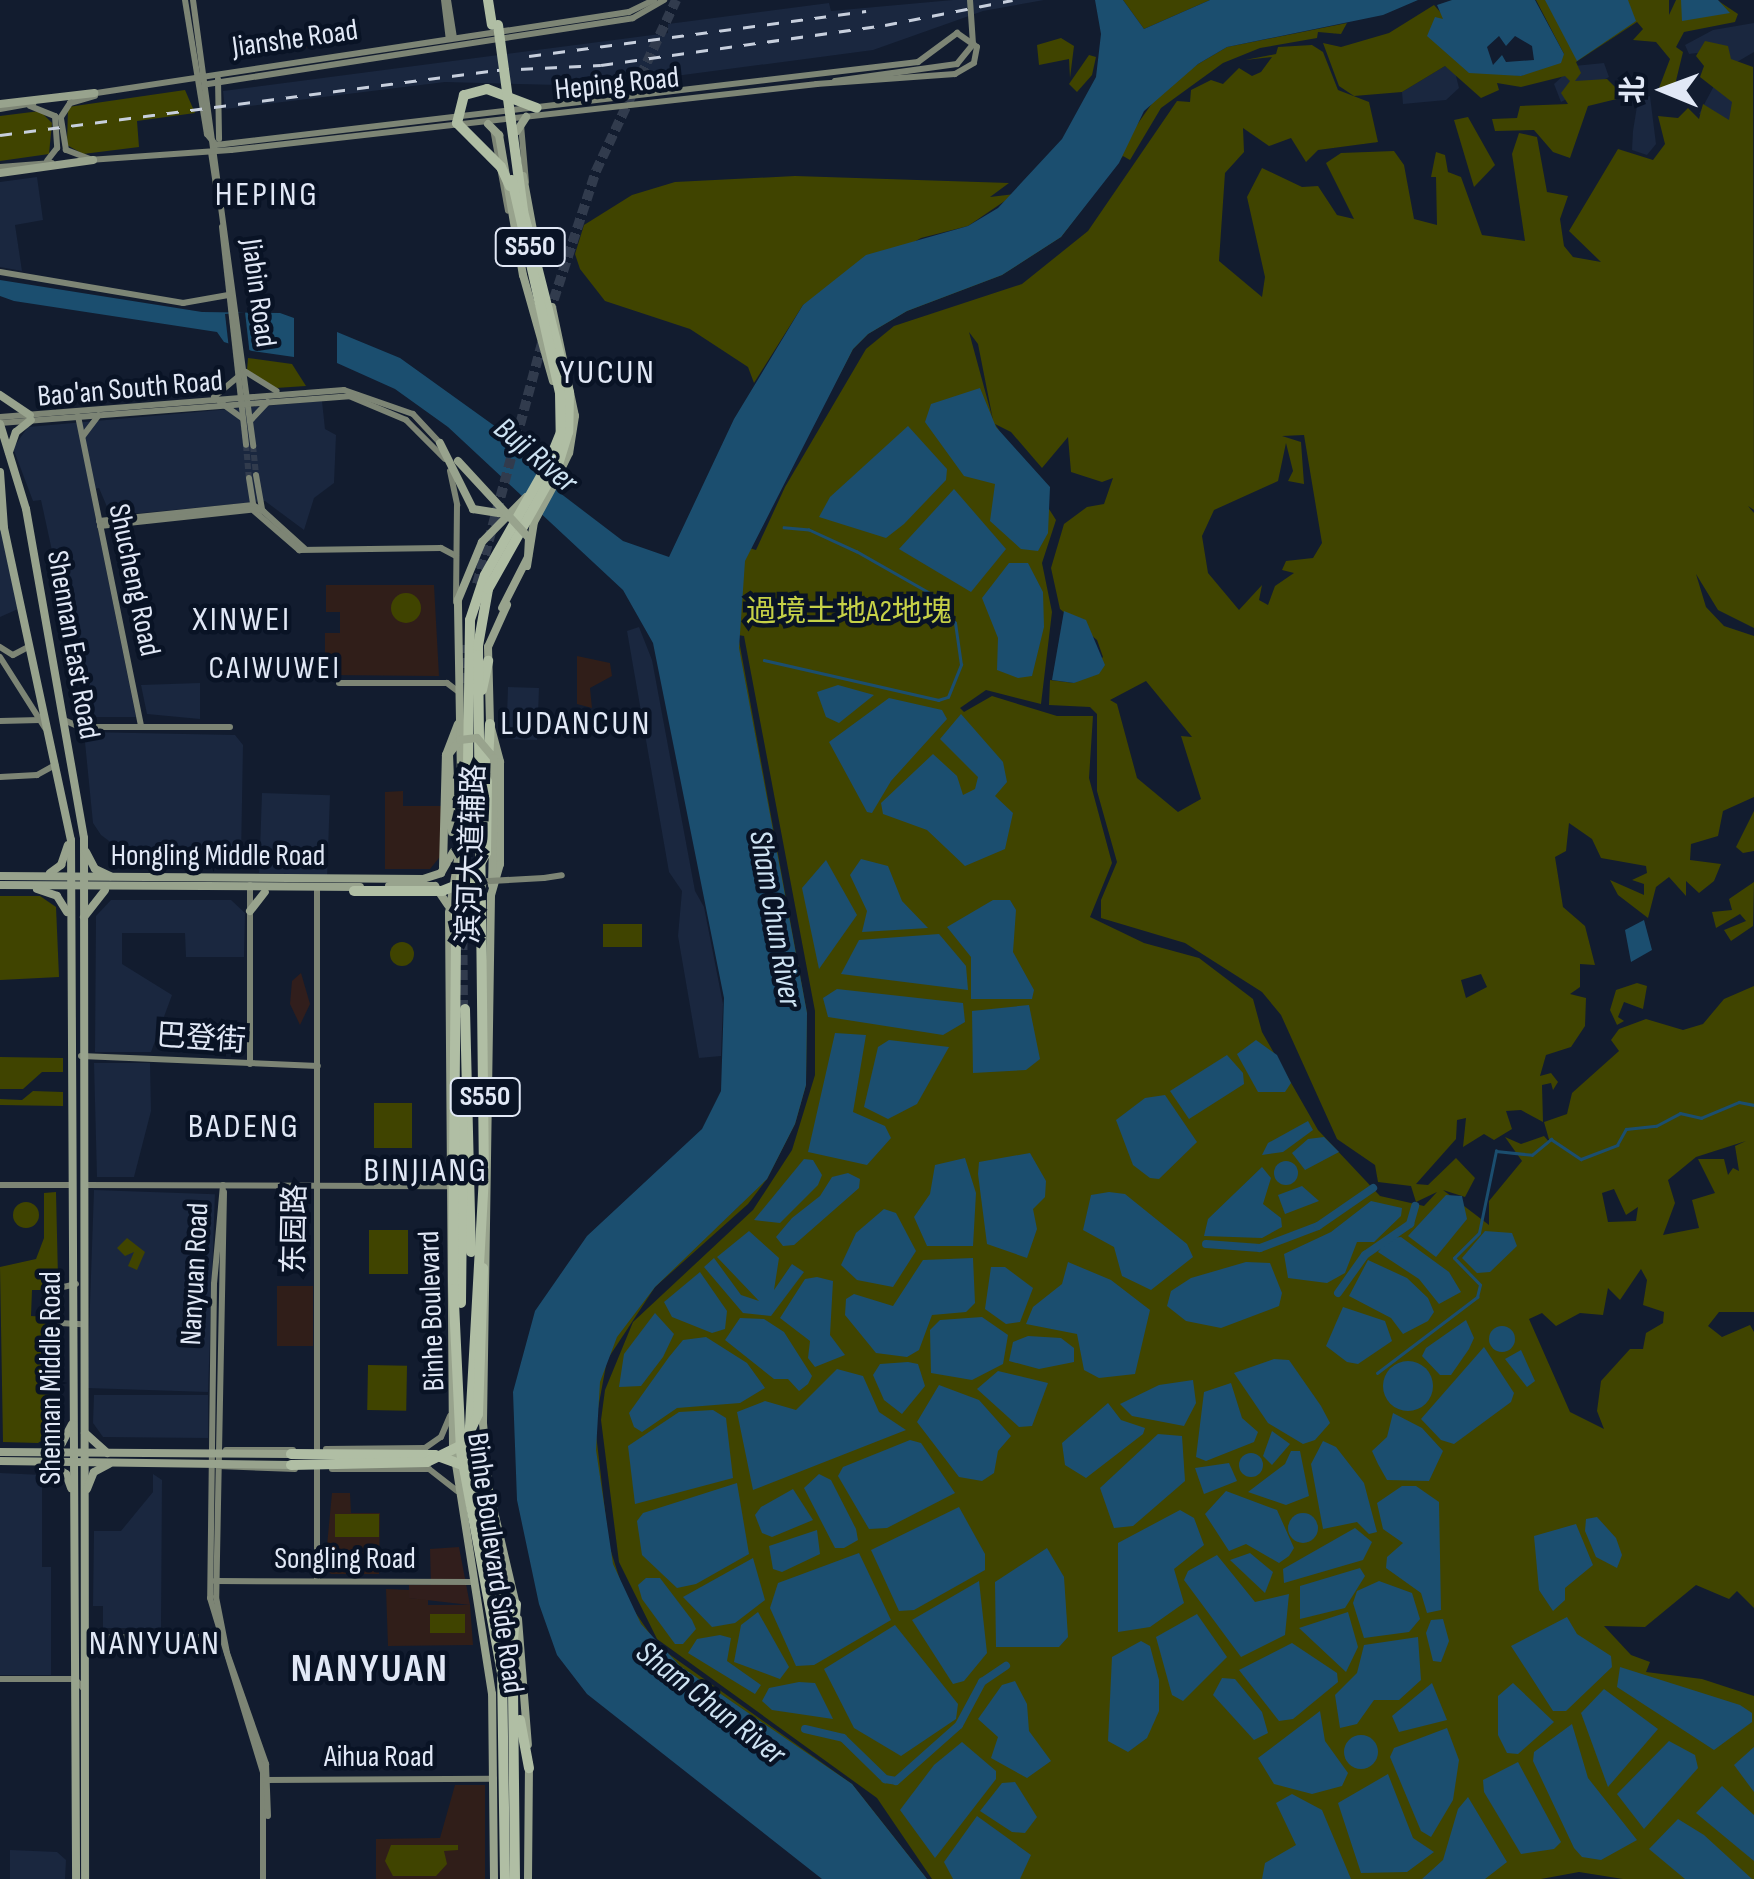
<!DOCTYPE html>
<html>
<head>
<meta charset="utf-8">
<style>
	body { margin:0 }
	#map { position:relative; width:1754px; height:1879px; overflow:hidden; background:#121c2f; font-family:"Sofia Sans Condensed","Noto Sans SC",sans-serif }
	div>[style] { position:absolute }
	.built>* { inset:0; background:#1a273f; transform-origin:0 0 }
	.education>* { inset:0; background:#301e19; transform-origin:0 0 }
	.medical>* { inset:0; background:#311e1c; transform-origin:0 0 }
	.green>* { inset:0; background:#404400; transform-origin:0 0 }
	.round { border-radius:50% }
	.water>* { inset:0; background:#1b4e6f }
	.pier>* { inset:0; background:#121c2f }
	.stream>* { height:2.5px; margin:-1.25px; padding:0 1.25px; transform-origin:1.25px; border-radius:1.25px; background:#1b4e6f }
	.river>* { height:8px; margin:-4px; padding:0 4px; transform-origin:4px; border-radius:4px; background:#1b4e6f }
	.secondary-tunnel>* { height:6px; margin-top:-3px; transform-origin:0; background:repeating-linear-gradient(90deg,#313b4d 0 6px,transparent 0 9px) }
	.highway-tunnel>* { height:10px; margin-top:-5px; transform-origin:0; background:repeating-linear-gradient(90deg,#313b4d 0 10px,transparent 0 15px) }
	.secondary>* { height:6px; margin:-3px; padding:0 3px; transform-origin:3px; border-radius:3px; background:#7d8575 }
	.primary>* { height:8px; margin:-4px; padding:0 4px; transform-origin:4px; border-radius:4px; background:#98a38d }
	.highway>* { height:10px; margin:-5px; padding:0 5px; transform-origin:5px; border-radius:5px; background:#b0bea4 }
	.rail>* { height:2.5px; margin-top:-1.25px; transform-origin:0; background:repeating-linear-gradient(90deg,#c7cfdd 0 12px,transparent 0 24px) }
	.secondary-bridge>* { height:6px; margin:-3px; padding:0 3px; transform-origin:3px; border-radius:3px; background:#7d8575 }
	.primary-bridge>* { height:8px; margin:-4px; padding:0 4px; transform-origin:4px; border-radius:4px; background:#98a38d }
	.highway-bridge>* { height:10px; margin:-5px; padding:0 5px; transform-origin:5px; border-radius:5px; background:#b0bea4 }
	span { translate:-50% -50%; white-space:nowrap; text-align:center; line-height:1.15; -webkit-text-stroke:9px #091325; paint-order:stroke }
	.shield-label span { padding:2px 8px; background:#091325; border:2px solid; border-radius:8px; -webkit-text-stroke-width:0 }
	.shield-label { font-size:28px; color:#e1e8f6; font-weight:700 }
	.street-label { font-size:30px; color:#e1e8f6 }
	.park-label { font-size:30px; color:#c6d147 }
	.water-label { font-size:32px; color:#cee3f3; font-style:italic }
	.neighbourhood-label { font-size:32px; color:#e1e8f6; letter-spacing:2.5px }
	.quarter-label { font-size:35px; color:#e1e8f6; letter-spacing:2.5px }
	.district-label { font-size:40px; color:#e1e8f6; font-weight:700; letter-spacing:2.5px }
	.north { position:absolute; left:1614px; top:40px; width:100px; height:100px; -webkit-text-stroke:8px #091325; paint-order:stroke; rotate:271deg; font-size:28px; font-weight:700; line-height:40px; text-align:center; color:#e1e8f6 }
	.north::after { content:''; display:block; margin:auto; width:35px; height:45px; background:#e1e8f6; clip-path:polygon(50% 0,100% 100%,50% 72%,0 100%) }
</style>
</head>
<body>
<div id="map">
	<div class="built">
		<div style="clip-path:polygon(953px 0,1044px 0,983px 11px,873px 50px,600px 86px,445px 82px,225px 109px,223px 91px,668px 33px,668px 24px,829px 3px,831px 11px)"></div>
		<div style="clip-path:polygon(1754px 23px,1754px 52px,1725px 69px,1721px 50px,1689px 54px,1685px 45px,1713px 30px)"></div>
		<div style="clip-path:polygon(1604px 63px,1609px 77px,1561px 102px,1554px 84px,1574px 66px)"></div>
		<div style="clip-path:polygon(1445px 66px,1455px 72px,1459px 88px,1446px 100px,1403px 104px,1402px 92px)"></div>
		<div style="clip-path:polygon(1746px 71px,1751px 131px,1699px 114px,1715px 84px)"></div>
		<div style="clip-path:polygon(1650px 96px,1656px 144px,1647px 155px,1632px 150px,1633px 131px,1638px 100px)"></div>
		<div style="clip-path:polygon(37px 177px,43px 220px,15px 225px,22px 271px,0 267px,0 182px)"></div>
		<div style="clip-path:polygon(322px 401px,325px 429px,336px 435px,334px 483px,314px 498px,304px 530px,265px 501px,111px 516px,99px 488px,90px 490px,136px 717px,88px 717px,41px 500px,33px 501px,13px 448px,28px 427px)"></div>
		<div style="clip-path:polygon(0 527px,18px 609px,0 617px)"></div>
		<div style="clip-path:polygon(639px 627px,652px 660px,695px 891px,704px 907px,723px 1004px,721px 1056px,699px 1058px,678px 936px,682px 891px,669px 872px,627px 631px)"></div>
		<div style="clip-path:polygon(200px 683px,200px 719px,147px 714px,141px 685px)"></div>
		<div style="left:508px;top:687px;width:31px;height:52px;rotate:2deg"></div>
		<div style="clip-path:polygon(84px 732px,235px 735px,243px 745px,241px 858px,198px 862px,197px 868px,153px 865px,150px 857px,129px 856px,101px 835px,93px 823px)"></div>
		<div style="left:262px;top:793px;width:68px;height:80px;rotate:2deg"></div>
		<div style="clip-path:polygon(111px 900px,231px 900px,245px 913px,244px 957px,186px 957px,185px 933px,122px 933px,122px 964px,172px 995px,151px 1052px,95px 1052px,96px 916px)"></div>
		<div style="clip-path:polygon(94px 1063px,150px 1063px,151px 1111px,134px 1177px,97px 1177px)"></div>
		<div style="left:94px;top:1190px;width:121px;height:198px;rotate:2deg"></div>
		<div style="clip-path:polygon(94px 1395px,208px 1395px,208px 1438px,103px 1437px,93px 1423px)"></div>
		<div style="clip-path:polygon(0 1473px,42px 1475px,42px 1567px,51px 1567px,51px 1675px,0 1675px)"></div>
		<div style="clip-path:polygon(153px 1474px,162px 1480px,161px 1628px,103px 1628px,103px 1606px,93px 1606px,94px 1531px,121px 1531px,153px 1492px)"></div>
		<div style="clip-path:polygon(10px 1850px,57px 1852px,66px 1860px,65px 1879px,10px 1879px)"></div>
	</div>
	<div class="education">
		<div style="clip-path:polygon(326px 585px,434px 585px,439px 676px,325px 675px,325px 633px,340px 633px,340px 612px,326px 612px)"></div>
		<div style="clip-path:polygon(577px 656px,610px 663px,612px 676px,590px 688px,592px 708px,577px 704px)"></div>
		<div style="clip-path:polygon(403px 791px,403px 806px,442px 806px,443px 853px,430px 869px,385px 869px,385px 792px)"></div>
		<div style="left:277px;top:1286px;width:36px;height:60px"></div>
		<div style="clip-path:polygon(332px 1493px,350px 1493px,351px 1513px,380px 1513px,379px 1574px,331px 1574px,325px 1567px)"></div>
		<div style="clip-path:polygon(386px 1589px,409px 1590px,409px 1598px,428px 1599px,428px 1605px,470px 1605px,473px 1645px,388px 1646px)"></div>
		<div style="clip-path:polygon(455px 1785px,485px 1785px,485px 1879px,376px 1879px,376px 1839px,440px 1838px)"></div>
	</div>
	<div class="medical">
		<div style="left:333px;top:30px;width:14px;height:32px;rotate:82deg"></div>
		<div style="clip-path:polygon(301px 973px,310px 1004px,300px 1025px,290px 1004px,292px 981px)"></div>
		<div style="clip-path:polygon(459px 1547px,470px 1605px,409px 1598px,409px 1585px,431px 1585px,430px 1549px)"></div>
	</div>
	<div class="green">
		<div style="clip-path:polygon(1123px 0,1210px 0,1144px 29px)"></div>
		<div style="clip-path:polygon(1536px 0,1669px 0,1669px 15px,1676px 0,1717px 0,1738px 14px,1735px 22px,1684px 32px,1676px 47px,1683px 52px,1673px 93px,1659px 88px,1670px 59px,1656px 42px,1633px 40px,1643px 29px,1637px 22px,1576px 62px,1581px 73px,1575px 81px,1607px 79px,1625px 97px,1588px 106px,1570px 158px,1553px 152px,1534px 130px,1495px 131px,1492px 119px,1517px 118px,1520px 106px,1568px 104px,1561px 93px,1570px 81px,1565px 76px,1521px 87px,1497px 83px,1499px 90px,1481px 98px,1445px 66px,1402px 92px,1354px 96px,1339px 86px,1323px 43px,1341px 47px,1389px 33px,1434px 5px,1492px 71px,1521px 76px,1564px 54px)"></div>
		<div style="clip-path:polygon(evenodd,1347px 23px,1341px 34px,1318px 32px,1317px 38px,1260px 48px,1223px 63px,1161px 108px,1130px 160px,1123px 156px,1061px 237px,1002px 275px,907px 311px,868px 334px,853px 349px,749px 548px,756px 550px,785px 487px,866px 349px,894px 326px,1022px 284px,1088px 231px,1177px 101px,1190px 102px,1191px 90px,1211px 80px,1223px 84px,1239px 68px,1252px 76px,1261px 72px,1272px 57px,1245px 60px,1276px 54px,1278px 47px,1312px 45px,1323px 52px,1338px 90px,1369px 102px,1378px 142px,1318px 150px,1306px 162px,1291px 138px,1269px 146px,1243px 128px,1244px 152px,1225px 173px,1219px 261px,1262px 297px,1265px 277px,1247px 197px,1262px 168px,1302px 187px,1318px 186px,1337px 215px,1354px 219px,1326px 163px,1341px 153px,1394px 151px,1404px 165px,1414px 219px,1437px 225px,1436px 177px,1431px 177px,1436px 152px,1445px 155px,1448px 172px,1461px 177px,1482px 235px,1525px 241px,1512px 154px,1519px 133px,1537px 137px,1547px 192px,1568px 196px,1560px 219px,1564px 246px,1573px 257px,1601px 262px,1569px 231px,1618px 149px,1653px 160px,1665px 144px,1658px 116px,1678px 118px,1688px 108px,1699px 119px,1703px 104px,1729px 120px,1732px 102px,1700px 77px,1704px 66px,1696px 56px,1705px 41px,1728px 46px,1731px 59px,1753px 67px,1754px 510px,1748px 506px,1754px 513px,1754px 628px,1718px 610px,1696px 574px,1706px 607px,1724px 626px,1754px 636px,1754px 797px,1723px 811px,1718px 836px,1691px 844px,1690px 860px,1721px 864px,1714px 881px,1699px 893px,1686px 881px,1686px 896px,1669px 877px,1656px 887px,1648px 918px,1618px 895px,1610px 880px,1644px 895px,1644px 884px,1632px 880px,1647px 873px,1646px 866px,1601px 858px,1592px 839px,1569px 823px,1566px 851px,1555px 857px,1563px 907px,1585px 926px,1595px 965px,1580px 964px,1580px 987px,1570px 994px,1586px 998px,1585px 1026px,1571px 1047px,1546px 1055px,1540px 1076px,1551px 1073px,1558px 1082px,1553px 1090px,1551px 1083px,1542px 1085px,1543px 1122px,1521px 1110px,1506px 1111px,1512px 1129px,1494px 1140px,1484px 1134px,1463px 1147px,1466px 1118px,1457px 1120px,1456px 1139px,1416px 1184px,1428px 1185px,1456px 1158px,1475px 1178px,1465px 1197px,1443px 1190px,1489px 1225px,1489px 1201px,1522px 1161px,1505px 1137px,1521px 1144px,1544px 1136px,1550px 1143px,1544px 1122px,1567px 1114px,1572px 1093px,1619px 1051px,1611px 1040px,1619px 1029px,1646px 1019px,1683px 1030px,1703px 1024px,1724px 999px,1754px 986px,1754px 1312px,1719px 1312px,1708px 1326px,1722px 1337px,1750px 1325px,1754px 1332px,1754px 1608px,1737px 1591px,1729px 1599px,1696px 1585px,1645px 1627px,1604px 1626px,1631px 1655px,1650px 1662px,1646px 1672px,1702px 1679px,1754px 1696px,1754px 1879px,1623px 1879px,1579px 1872px,1541px 1879px,932px 1879px,877px 1798px,657px 1639px,619px 1562px,601px 1420px,605px 1390px,633px 1322px,753px 1210px,792px 1150px,815px 1075px,815px 1011px,744px 636px,738px 635px,807px 1013px,806px 1085px,795px 1124px,767px 1179px,748px 1204px,655px 1287px,607px 1360px,595px 1425px,609px 1545px,626px 1599px,659px 1647px,852px 1784px,927px 1879px,709px 1694px,626px 1616px,593px 1490px,593px 1381px,630px 1307px,741px 1204px,731px 656px,739px 564px,847px 344px,1127px 139px,1160px 92px,1198px 64px,1227px 47px,1347px 23px,969px 332px,978px 344px,993px 420px,969px 332px,1347px 23px,995px 424px,1011px 432px,1042px 468px,1068px 437px,1071px 472px,1102px 482px,1113px 478px,1104px 504px,1087px 507px,1064px 524px,1051px 568px,1060px 609px,1097px 640px,1103px 657px,1074px 683px,1050px 680px,1049px 705px,1090px 707px,1097px 714px,1097px 791px,1117px 862px,1101px 900px,1101px 918px,1185px 943px,1262px 992px,1281px 1015px,1337px 1139px,1375px 1165px,1378px 1182px,1411px 1186px,1416px 1202px,1437px 1192px,1424px 1206px,1380px 1196px,1318px 1130px,1262px 1032px,1253px 999px,1199px 958px,1144px 943px,1090px 917px,1112px 863px,1089px 778px,1093px 716px,1057px 716px,992px 696px,964px 712px,960px 708px,986px 690px,1041px 704px,1052px 612px,1042px 563px,1056px 520px,995px 424px,1347px 23px,1304px 435px,1322px 543px,1313px 558px,1286px 561px,1282px 570px,1294px 573px,1275px 586px,1268px 605px,1259px 600px,1262px 585px,1239px 610px,1208px 573px,1202px 536px,1214px 510px,1278px 481px,1286px 443px,1293px 471px,1288px 481px,1304px 484px,1301px 442px,1282px 436px,1304px 435px,1347px 23px,1146px 681px,1192px 737px,1181px 736px,1201px 799px,1178px 812px,1137px 778px,1117px 704px,1110px 700px,1146px 681px,1347px 23px,1481px 974px,1487px 987px,1466px 998px,1461px 980px,1481px 974px,1347px 23px,1746px 1141px,1735px 1146px,1739px 1171px,1733px 1168px,1728px 1175px,1724px 1159px,1698px 1159px,1715px 1193px,1692px 1200px,1699px 1228px,1663px 1235px,1675px 1203px,1668px 1180px,1696px 1157px,1746px 1141px,1347px 23px,1614px 1189px,1626px 1215px,1638px 1207px,1636px 1221px,1608px 1222px,1602px 1193px,1614px 1189px,1347px 23px,1641px 1269px,1647px 1280px,1643px 1305px,1664px 1312px,1663px 1323px,1646px 1333px,1643px 1349px,1630px 1349px,1601px 1381px,1597px 1411px,1604px 1429px,1570px 1412px,1529px 1319px,1542px 1313px,1556px 1326px,1580px 1313px,1603px 1315px,1608px 1288px,1620px 1300px,1641px 1269px)"></div>
		<div style="clip-path:polygon(1061px 38px,1074px 46px,1070px 78px,1069px 59px,1039px 65px,1037px 45px)"></div>
		<div style="clip-path:polygon(1089px 55px,1096px 57px,1092px 75px,1077px 92px,1069px 84px)"></div>
		<div style="clip-path:polygon(185px 90px,195px 113px,137px 121px,139px 147px,83px 154px,67px 145px,68px 107px)"></div>
		<div style="clip-path:polygon(40px 111px,52px 123px,49px 154px,0 161px,0 116px)"></div>
		<div style="clip-path:polygon(1468px 117px,1495px 165px,1474px 187px,1454px 120px)"></div>
		<div style="clip-path:polygon(795px 176px,1009px 183px,990px 197px,1015px 194px,968px 226px,921px 238px,803px 305px,754px 383px,748px 367px,690px 329px,605px 301px,580px 269px,575px 254px,584px 225px,632px 195px,675px 182px)"></div>
		<div style="clip-path:polygon(248px 358px,292px 364px,306px 386px,276px 388px,247px 370px)"></div>
		<div class="round" style="left:391px;top:593px;width:30px;height:30px"></div>
		<div style="clip-path:polygon(1754px 811px,1754px 851px,1743px 853px,1736px 847px)"></div>
		<div style="clip-path:polygon(1754px 882px,1753px 926px,1731px 941px,1724px 930px,1746px 921px,1740px 914px,1716px 928px,1712px 912px,1732px 910px,1729px 899px)"></div>
		<div style="clip-path:polygon(0 896px,40px 896px,56px 907px,59px 977px,0 980px)"></div>
		<div style="left:603px;top:924px;width:39px;height:23px"></div>
		<div class="round" style="left:390px;top:942px;width:24px;height:24px"></div>
		<div style="clip-path:polygon(1637px 983px,1647px 986px,1643px 1009px,1624px 1002px,1618px 1017px,1624px 1021px,1617px 1025px,1610px 1010px,1616px 990px)"></div>
		<div style="clip-path:polygon(0 1057px,63px 1058px,63px 1072px,42px 1072px,23px 1089px,0 1089px)"></div>
		<div style="clip-path:polygon(33px 1091px,63px 1092px,63px 1106px,0 1105px,0 1099px,22px 1100px)"></div>
		<div style="left:374px;top:1103px;width:38px;height:45px"></div>
		<div style="clip-path:polygon(56px 1192px,58px 1278px,46px 1290px,32px 1290px,31px 1316px,47px 1317px,60px 1332px,59px 1429px,38px 1443px,3px 1442px,0 1267px,36px 1259px,44px 1238px,44px 1193px)"></div>
		<div class="round" style="left:13px;top:1202px;width:26px;height:26px"></div>
		<div style="left:369px;top:1230px;width:39px;height:44px"></div>
		<div style="clip-path:polygon(127px 1238px,145px 1252px,137px 1270px,128px 1266px,134px 1252px,125px 1256px,117px 1248px)"></div>
		<div style="left:368px;top:1365px;width:39px;height:45px;rotate:1deg"></div>
		<div style="left:335px;top:1514px;width:44px;height:23px"></div>
		<div style="left:430px;top:1614px;width:35px;height:19px"></div>
		<div style="clip-path:polygon(391px 1845px,458px 1845px,458px 1850px,444px 1851px,447px 1864px,436px 1876px,393px 1876px,385px 1861px)"></div>
	</div>
	<div class="water">
		<div style="clip-path:polygon(1095px 0,1123px 0,1144px 29px,1210px 0,1418px 0,1383px 15px,1227px 47px,1198px 64px,1144px 111px,1119px 163px,1061px 237px,1002px 275px,907px 311px,868px 334px,853px 349px,745px 561px,739px 648px,807px 1013px,806px 1085px,795px 1124px,767px 1179px,655px 1287px,617px 1337px,600px 1382px,596px 1450px,613px 1564px,641px 1624px,680px 1666px,852px 1784px,927px 1879px,822px 1879px,587px 1694px,557px 1655px,539px 1604px,517px 1500px,513px 1392px,535px 1311px,587px 1236px,702px 1129px,721px 1091px,724px 998px,653px 643px,623px 590px,448px 427px,395px 389px,337px 363px,337px 332px,400px 358px,538px 457px,560px 493px,623px 541px,669px 557px,734px 419px,803px 305px,866px 255px,968px 226px,998px 208px,1062px 139px,1096px 77px,1101px 34px)"></div>
		<div style="clip-path:polygon(evenodd,1452px 0,1535px 0,1564px 54px,1561px 63px,1521px 76px,1469px 73px,1427px 36px,1435px 17px,1443px 19px,1437px 5px,1452px 0,1499px 36px,1506px 46px,1515px 36px,1532px 46px,1534px 60px,1506px 62px,1502px 55px,1493px 65px,1487px 47px,1499px 36px)"></div>
		<div style="clip-path:polygon(1545px 0,1628px 0,1636px 21px,1577px 61px)"></div>
		<div style="clip-path:polygon(1681px 0,1718px 0,1730px 13px,1682px 21px)"></div>
		<div style="clip-path:polygon(0 280px,202px 312px,280px 313px,294px 318px,294px 357px,252px 351px,224px 342px,217px 332px,14px 301px,0 296px)"></div>
		<div style="clip-path:polygon(980px 388px,996px 427px,1050px 487px,1048px 533px,1038px 551px,1021px 549px,990px 521px,995px 484px,964px 476px,925px 422px,931px 404px)"></div>
		<div style="clip-path:polygon(908px 426px,947px 469px,946px 480px,904px 524px,886px 538px,819px 517px,830px 497px)"></div>
		<div style="clip-path:polygon(954px 489px,1006px 549px,971px 592px,899px 549px)"></div>
		<div style="clip-path:polygon(1009px 563px,1028px 563px,1043px 592px,1044px 627px,1032px 676px,1018px 678px,997px 670px,998px 638px,982px 598px)"></div>
		<div style="clip-path:polygon(1064px 611px,1086px 620px,1105px 665px,1099px 674px,1074px 683px,1052px 680px)"></div>
		<div style="clip-path:polygon(838px 685px,874px 695px,839px 723px,826px 717px,817px 692px)"></div>
		<div style="clip-path:polygon(889px 698px,942px 710px,947px 719px,891px 781px,872px 813px,867px 812px,829px 742px)"></div>
		<div style="clip-path:polygon(961px 714px,1003px 762px,1007px 782px,995px 796px,1013px 813px,1005px 849px,965px 866px,927px 830px,883px 814px,881px 803px,933px 754px,957px 776px,963px 795px,975px 789px,978px 777px,940px 739px)"></div>
		<div style="clip-path:polygon(861px 859px,888px 866px,902px 901px,928px 928px,862px 932px,867px 911px,850px 875px)"></div>
		<div style="clip-path:polygon(826px 860px,857px 915px,819px 969px,802px 888px)"></div>
		<div style="clip-path:polygon(993px 900px,1010px 900px,1016px 910px,1013px 952px,1034px 990px,1032px 999px,971px 999px,971px 957px,947px 927px)"></div>
		<div style="clip-path:polygon(1644px 920px,1652px 950px,1631px 962px,1625px 930px)"></div>
		<div style="clip-path:polygon(939px 934px,966px 966px,968px 990px,841px 974px,859px 940px)"></div>
		<div style="clip-path:polygon(837px 989px,963px 1003px,965px 1022px,943px 1035px,828px 1017px,823px 998px)"></div>
		<div style="clip-path:polygon(1029px 1005px,1040px 1059px,1026px 1070px,973px 1073px,972px 1011px)"></div>
		<div style="clip-path:polygon(835px 1033px,866px 1035px,853px 1112px,885px 1126px,891px 1138px,867px 1165px,808px 1152px)"></div>
		<div style="clip-path:polygon(889px 1040px,949px 1047px,917px 1104px,888px 1119px,864px 1107px,878px 1047px)"></div>
		<div style="clip-path:polygon(1256px 1040px,1277px 1055px,1291px 1083px,1285px 1092px,1258px 1092px,1237px 1054px)"></div>
		<div style="clip-path:polygon(1227px 1055px,1243px 1073px,1244px 1084px,1189px 1119px,1170px 1091px)"></div>
		<div style="clip-path:polygon(1165px 1095px,1197px 1142px,1159px 1179px,1150px 1178px,1133px 1165px,1116px 1120px,1145px 1098px)"></div>
		<div style="clip-path:polygon(1308px 1121px,1313px 1130px,1283px 1152px,1262px 1155px,1268px 1143px)"></div>
		<div style="clip-path:polygon(1324px 1137px,1339px 1152px,1305px 1170px,1292px 1153px,1308px 1139px)"></div>
		<div style="clip-path:polygon(1030px 1153px,1046px 1181px,1045px 1197px,1033px 1209px,1037px 1229px,1027px 1258px,987px 1244px,978px 1174px,979px 1162px)"></div>
		<div style="clip-path:polygon(965px 1158px,976px 1193px,973px 1246px,927px 1246px,914px 1217px,930px 1194px,935px 1165px)"></div>
		<div style="clip-path:polygon(804px 1159px,813px 1160px,822px 1175px,818px 1185px,780px 1223px,754px 1220px)"></div>
		<div class="round" style="left:1274px;top:1161px;width:24px;height:24px"></div>
		<div style="clip-path:polygon(1262px 1167px,1271px 1178px,1263px 1204px,1281px 1218px,1282px 1227px,1262px 1238px,1204px 1236px,1208px 1219px)"></div>
		<div style="clip-path:polygon(848px 1173px,860px 1179px,859px 1188px,794px 1245px,783px 1246px,776px 1237px,792px 1218px,820px 1196px,832px 1177px)"></div>
		<div style="clip-path:polygon(1302px 1186px,1319px 1201px,1285px 1214px,1278px 1195px)"></div>
		<div style="clip-path:polygon(1109px 1192px,1125px 1194px,1187px 1244px,1193px 1257px,1151px 1290px,1122px 1276px,1114px 1247px,1083px 1230px,1091px 1195px)"></div>
		<div style="clip-path:polygon(1446px 1195px,1462px 1196px,1467px 1219px,1436px 1257px,1408px 1236px)"></div>
		<div style="clip-path:polygon(1371px 1201px,1402px 1208px,1401px 1216px,1374px 1242px,1357px 1242px,1345px 1273px,1327px 1283px,1288px 1278px,1284px 1254px,1331px 1232px)"></div>
		<div style="clip-path:polygon(884px 1209px,896px 1213px,916px 1251px,893px 1287px,857px 1280px,841px 1265px,856px 1233px)"></div>
		<div style="clip-path:polygon(749px 1231px,779px 1258px,774px 1290px,792px 1264px,804px 1272px,771px 1316px,743px 1313px,704px 1267px,714px 1258px,741px 1295px,759px 1301px,717px 1257px)"></div>
		<div style="clip-path:polygon(1485px 1231px,1512px 1233px,1517px 1246px,1490px 1272px,1477px 1273px,1462px 1258px)"></div>
		<div style="clip-path:polygon(1401px 1237px,1449px 1272px,1461px 1292px,1439px 1304px,1419px 1279px,1378px 1252px,1389px 1238px)"></div>
		<div style="clip-path:polygon(973px 1258px,975px 1303px,966px 1312px,932px 1315px,919px 1350px,907px 1357px,876px 1353px,845px 1315px,846px 1299px,854px 1294px,893px 1306px,923px 1260px)"></div>
		<div style="clip-path:polygon(1368px 1260px,1407px 1278px,1428px 1298px,1434px 1312px,1428px 1321px,1403px 1334px,1391px 1318px,1349px 1296px)"></div>
		<div style="clip-path:polygon(1068px 1262px,1111px 1280px,1150px 1310px,1135px 1374px,1099px 1378px,1084px 1370px,1077px 1334px,1026px 1324px,1033px 1307px,1062px 1284px)"></div>
		<div style="clip-path:polygon(1246px 1262px,1270px 1263px,1282px 1293px,1279px 1306px,1221px 1328px,1186px 1321px,1167px 1306px,1171px 1291px,1191px 1278px)"></div>
		<div style="clip-path:polygon(991px 1267px,1005px 1267px,1033px 1288px,1020px 1322px,1006px 1324px,985px 1309px)"></div>
		<div style="clip-path:polygon(700px 1272px,727px 1311px,725px 1329px,712px 1333px,672px 1317px,664px 1302px)"></div>
		<div style="clip-path:polygon(817px 1277px,833px 1281px,830px 1335px,845px 1355px,815px 1367px,808px 1358px,810px 1341px,780px 1318px,805px 1279px)"></div>
		<div style="clip-path:polygon(1343px 1307px,1385px 1321px,1392px 1341px,1358px 1364px,1347px 1362px,1326px 1346px)"></div>
		<div style="clip-path:polygon(655px 1313px,674px 1334px,663px 1357px,641px 1386px,619px 1387px,624px 1354px)"></div>
		<div style="clip-path:polygon(982px 1317px,1008px 1335px,1003px 1364px,972px 1380px,931px 1373px,930px 1330px,940px 1320px)"></div>
		<div style="clip-path:polygon(740px 1318px,764px 1319px,784px 1332px,812px 1376px,808px 1384px,799px 1391px,788px 1379px,774px 1379px,725px 1340px)"></div>
		<div style="clip-path:polygon(1466px 1320px,1474px 1338px,1469px 1349px,1451px 1375px,1440px 1375px,1422px 1356px,1426px 1348px)"></div>
		<div class="round" style="left:1489px;top:1326px;width:26px;height:26px"></div>
		<div style="clip-path:polygon(1028px 1336px,1061px 1338px,1074px 1348px,1074px 1362px,1039px 1369px,1009px 1361px,1013px 1342px)"></div>
		<div style="clip-path:polygon(706px 1337px,747px 1363px,765px 1388px,740px 1403px,677px 1408px,642px 1432px,634px 1427px,629px 1413px,669px 1357px,683px 1340px)"></div>
		<div style="clip-path:polygon(1484px 1347px,1514px 1393px,1511px 1402px,1454px 1444px,1441px 1440px,1421px 1419px)"></div>
		<div style="clip-path:polygon(1521px 1350px,1535px 1381px,1527px 1387px,1505px 1359px)"></div>
		<div style="clip-path:polygon(1274px 1359px,1289px 1360px,1321px 1406px,1330px 1423px,1315px 1440px,1303px 1444px,1268px 1423px,1234px 1373px)"></div>
		<div class="round" style="left:1383px;top:1361px;width:50px;height:50px"></div>
		<div style="clip-path:polygon(908px 1362px,918px 1364px,925px 1386px,902px 1414px,884px 1400px,873px 1375px,880px 1364px)"></div>
		<div style="clip-path:polygon(837px 1369px,863px 1376px,879px 1412px,906px 1430px,753px 1490px,737px 1412px,765px 1401px,796px 1410px)"></div>
		<div style="clip-path:polygon(998px 1371px,1048px 1383px,1032px 1426px,1019px 1427px,977px 1389px)"></div>
		<div style="clip-path:polygon(1193px 1380px,1196px 1403px,1184px 1426px,1132px 1416px,1120px 1404px,1159px 1385px)"></div>
		<div style="clip-path:polygon(1231px 1383px,1242px 1418px,1258px 1432px,1254px 1442px,1206px 1461px,1196px 1457px,1204px 1392px)"></div>
		<div style="clip-path:polygon(939px 1385px,979px 1400px,1011px 1436px,998px 1451px,994px 1473px,982px 1481px,959px 1477px,917px 1422px)"></div>
		<div style="clip-path:polygon(1108px 1403px,1121px 1420px,1145px 1428px,1143px 1434px,1086px 1478px,1065px 1465px,1062px 1443px)"></div>
		<div style="clip-path:polygon(713px 1410px,726px 1418px,733px 1478px,635px 1504px,628px 1446px,679px 1412px)"></div>
		<div style="clip-path:polygon(1393px 1413px,1422px 1428px,1443px 1451px,1429px 1481px,1387px 1480px,1378px 1464px,1372px 1451px,1387px 1437px)"></div>
		<div style="clip-path:polygon(1272px 1431px,1290px 1444px,1272px 1465px,1263px 1456px)"></div>
		<div style="clip-path:polygon(1158px 1434px,1182px 1436px,1185px 1481px,1133px 1526px,1114px 1528px,1100px 1488px)"></div>
		<div style="clip-path:polygon(910px 1440px,921px 1443px,955px 1493px,887px 1528px,869px 1529px,838px 1476px,843px 1467px)"></div>
		<div style="clip-path:polygon(1323px 1441px,1336px 1447px,1364px 1483px,1377px 1532px,1369px 1534px,1357px 1522px,1323px 1529px,1311px 1464px)"></div>
		<div style="clip-path:polygon(1291px 1451px,1300px 1451px,1309px 1496px,1286px 1505px,1248px 1492px,1285px 1464px)"></div>
		<div class="round" style="left:1239px;top:1453px;width:24px;height:24px"></div>
		<div style="clip-path:polygon(1229px 1463px,1237px 1481px,1204px 1494px,1195px 1468px)"></div>
		<div style="clip-path:polygon(819px 1474px,831px 1480px,856px 1529px,858px 1540px,844px 1548px,835px 1548px,804px 1488px)"></div>
		<div style="clip-path:polygon(737px 1483px,749px 1554px,696px 1584px,677px 1588px,642px 1555px,637px 1521px,643px 1513px)"></div>
		<div style="clip-path:polygon(1402px 1486px,1416px 1486px,1439px 1502px,1441px 1610px,1427px 1613px,1421px 1593px,1386px 1568px,1387px 1557px,1403px 1543px,1383px 1529px,1377px 1503px)"></div>
		<div style="clip-path:polygon(793px 1489px,813px 1520px,772px 1537px,762px 1533px,755px 1515px,761px 1507px)"></div>
		<div style="clip-path:polygon(1226px 1491px,1277px 1510px,1294px 1548px,1289px 1556px,1279px 1563px,1246px 1544px,1229px 1551px,1205px 1514px)"></div>
		<div style="clip-path:polygon(959px 1507px,985px 1554px,985px 1570px,914px 1610px,899px 1611px,871px 1550px)"></div>
		<div style="clip-path:polygon(1180px 1510px,1194px 1518px,1204px 1545px,1174px 1569px,1184px 1603px,1150px 1627px,1118px 1632px,1118px 1543px)"></div>
		<div class="round" style="left:1288px;top:1513px;width:30px;height:30px"></div>
		<div style="clip-path:polygon(1597px 1517px,1616px 1538px,1622px 1555px,1617px 1568px,1596px 1557px,1585px 1531px,1586px 1519px)"></div>
		<div style="clip-path:polygon(1576px 1524px,1593px 1565px,1565px 1588px,1565px 1600px,1553px 1611px,1539px 1590px,1534px 1536px)"></div>
		<div style="clip-path:polygon(1355px 1528px,1372px 1542px,1363px 1560px,1284px 1583px,1283px 1569px)"></div>
		<div style="clip-path:polygon(817px 1530px,820px 1554px,782px 1572px,773px 1569px,769px 1546px)"></div>
		<div style="clip-path:polygon(1047px 1548px,1064px 1577px,1068px 1637px,1059px 1647px,996px 1647px,995px 1582px)"></div>
		<div style="clip-path:polygon(859px 1553px,891px 1620px,814px 1665px,796px 1666px,770px 1608px,778px 1583px)"></div>
		<div style="clip-path:polygon(1250px 1553px,1273px 1572px,1265px 1593px,1230px 1560px)"></div>
		<div style="clip-path:polygon(1217px 1555px,1255px 1602px,1289px 1594px,1285px 1635px,1241px 1657px,1184px 1580px,1188px 1571px)"></div>
		<div style="clip-path:polygon(753px 1558px,765px 1600px,735px 1623px,712px 1627px,683px 1597px)"></div>
		<div style="clip-path:polygon(1360px 1568px,1365px 1576px,1345px 1608px,1300px 1619px,1300px 1586px)"></div>
		<div style="clip-path:polygon(646px 1578px,660px 1578px,692px 1620px,696px 1629px,683px 1644px,675px 1644px,642px 1599px,638px 1585px)"></div>
		<div style="clip-path:polygon(979px 1581px,987px 1653px,964px 1681px,953px 1684px,912px 1620px)"></div>
		<div style="clip-path:polygon(1379px 1581px,1412px 1593px,1420px 1619px,1409px 1632px,1364px 1638px,1353px 1603px,1357px 1591px)"></div>
		<div style="clip-path:polygon(758px 1612px,789px 1667px,780px 1679px,734px 1662px,741px 1625px)"></div>
		<div style="clip-path:polygon(1348px 1612px,1358px 1647px,1346px 1672px,1299px 1628px)"></div>
		<div style="clip-path:polygon(1197px 1614px,1227px 1657px,1183px 1701px,1172px 1695px,1156px 1637px)"></div>
		<div style="clip-path:polygon(1567px 1617px,1577px 1634px,1611px 1656px,1612px 1667px,1566px 1711px,1553px 1711px,1511px 1646px)"></div>
		<div style="clip-path:polygon(1443px 1619px,1449px 1641px,1441px 1662px,1433px 1661px,1426px 1633px,1431px 1620px)"></div>
		<div style="clip-path:polygon(895px 1625px,958px 1704px,956px 1719px,901px 1756px,854px 1728px,824px 1669px)"></div>
		<div style="clip-path:polygon(720px 1635px,731px 1638px,727px 1661px,761px 1685px,755px 1694px,688px 1653px,697px 1639px)"></div>
		<div style="clip-path:polygon(1418px 1637px,1421px 1680px,1399px 1700px,1374px 1700px,1357px 1724px,1340px 1728px,1335px 1695px,1357px 1673px,1364px 1645px)"></div>
		<div style="clip-path:polygon(1141px 1641px,1150px 1646px,1159px 1680px,1159px 1711px,1147px 1738px,1128px 1752px,1108px 1741px,1112px 1657px)"></div>
		<div style="clip-path:polygon(1292px 1643px,1337px 1673px,1338px 1682px,1293px 1719px,1279px 1721px,1239px 1670px)"></div>
		<div style="clip-path:polygon(1620px 1667px,1740px 1705px,1752px 1713px,1752px 1722px,1714px 1750px,1617px 1687px)"></div>
		<div style="clip-path:polygon(1222px 1678px,1235px 1679px,1262px 1712px,1268px 1733px,1254px 1740px,1213px 1695px)"></div>
		<div style="clip-path:polygon(1015px 1681px,1027px 1704px,1029px 1731px,1051px 1761px,1027px 1778px,991px 1758px,998px 1737px,978px 1719px,1002px 1685px)"></div>
		<div style="clip-path:polygon(799px 1682px,815px 1683px,833px 1719px,772px 1710px,762px 1701px,769px 1688px)"></div>
		<div style="clip-path:polygon(1432px 1683px,1447px 1720px,1399px 1732px,1392px 1716px)"></div>
		<div style="clip-path:polygon(1513px 1683px,1554px 1722px,1518px 1754px,1507px 1753px,1498px 1735px,1498px 1696px)"></div>
		<div style="clip-path:polygon(1604px 1689px,1658px 1729px,1608px 1787px,1581px 1713px)"></div>
		<div style="clip-path:polygon(1320px 1711px,1325px 1741px,1348px 1773px,1342px 1786px,1312px 1794px,1274px 1784px,1258px 1758px)"></div>
		<div style="clip-path:polygon(1572px 1724px,1588px 1778px,1637px 1840px,1601px 1860px,1582px 1857px,1574px 1848px,1533px 1761px,1534px 1752px)"></div>
		<div style="clip-path:polygon(1447px 1728px,1459px 1760px,1453px 1800px,1431px 1837px,1421px 1831px,1390px 1757px,1394px 1748px)"></div>
		<div class="round" style="left:1344px;top:1735px;width:34px;height:34px"></div>
		<div style="clip-path:polygon(1669px 1741px,1695px 1755px,1698px 1768px,1644px 1829px,1617px 1794px)"></div>
		<div style="clip-path:polygon(962px 1742px,996px 1771px,996px 1779px,935px 1858px,900px 1810px,934px 1765px)"></div>
		<div style="clip-path:polygon(1754px 1747px,1754px 1792px,1734px 1765px)"></div>
		<div style="clip-path:polygon(1518px 1762px,1561px 1842px,1554px 1849px,1521px 1854px,1484px 1792px,1483px 1780px)"></div>
		<div style="clip-path:polygon(1388px 1774px,1413px 1838px,1434px 1852px,1407px 1872px,1361px 1873px,1338px 1803px)"></div>
		<div style="clip-path:polygon(1015px 1782px,1037px 1817px,1025px 1833px,1012px 1832px,980px 1811px,1002px 1783px)"></div>
		<div style="clip-path:polygon(1722px 1786px,1754px 1815px,1754px 1861px,1696px 1813px)"></div>
		<div style="clip-path:polygon(1292px 1794px,1322px 1810px,1351px 1879px,1262px 1879px,1265px 1863px,1296px 1845px,1276px 1803px)"></div>
		<div style="clip-path:polygon(1468px 1797px,1507px 1862px,1485px 1879px,1422px 1879px,1443px 1860px,1458px 1809px)"></div>
		<div style="clip-path:polygon(977px 1816px,1031px 1855px,1020px 1879px,953px 1879px,944px 1862px)"></div>
		<div style="clip-path:polygon(1678px 1819px,1704px 1835px,1752px 1879px,1685px 1879px,1649px 1849px)"></div>
	</div>
	<div class="pier">
		<div style="clip-path:polygon(245px 312px,250px 356px,229px 349px,225px 314px)"></div>
	</div>
	<div class="stream">
		<div style="left:764px;top:660px;width:179px;rotate:12.9deg"></div>
		<div style="left:938px;top:700px;width:10px;rotate:-17deg"></div>
		<div style="left:948px;top:697px;width:35px;rotate:-68deg"></div>
		<div style="left:961px;top:665px;width:42px;rotate:-98.1deg"></div>
		<div style="left:955px;top:623px;width:32px;rotate:-126deg"></div>
		<div style="left:936px;top:597px;width:91px;rotate:-150.3deg"></div>
		<div style="left:857px;top:552px;width:53px;rotate:-155.4deg"></div>
		<div style="left:809px;top:530px;width:25px;rotate:-175deg"></div>
		<div style="left:1377px;top:1373px;width:126px;rotate:-37.2deg"></div>
		<div style="left:1477px;top:1297px;width:12px;rotate:-76deg"></div>
		<div style="left:1480px;top:1285px;width:37px;rotate:-134deg"></div>
		<div style="left:1454px;top:1258px;width:35px;rotate:-45deg"></div>
		<div style="left:1479px;top:1233px;width:84px;rotate:-78.3deg"></div>
		<div style="left:1496px;top:1151px;width:36px;rotate:6deg"></div>
		<div style="left:1532px;top:1155px;width:25px;rotate:-40deg"></div>
		<div style="left:1551px;top:1139px;width:36px;rotate:34deg"></div>
		<div style="left:1581px;top:1159px;width:39px;rotate:-21deg"></div>
		<div style="left:1617px;top:1145px;width:18px;rotate:-61deg"></div>
		<div style="left:1626px;top:1129px;width:30px;rotate:-6deg"></div>
		<div style="left:1656px;top:1126px;width:27px;rotate:-28deg"></div>
		<div style="left:1680px;top:1113px;width:22px;rotate:13deg"></div>
		<div style="left:1701px;top:1118px;width:41px;rotate:-22.8deg"></div>
		<div style="left:1739px;top:1102px;width:15px;rotate:11deg"></div>
	</div>
	<div class="river">
		<div style="left:1206px;top:1244px;width:54px;rotate:4.2deg"></div>
		<div style="left:1260px;top:1248px;width:62px;rotate:-20.8deg"></div>
		<div style="left:1318px;top:1226px;width:67px;rotate:-34.6deg"></div>
		<div style="left:1338px;top:1293px;width:47px;rotate:-54.6deg"></div>
		<div style="left:1365px;top:1255px;width:55px;rotate:-34.6deg"></div>
		<div style="left:1410px;top:1224px;width:19px;rotate:-74deg"></div>
		<div style="left:805px;top:1729px;width:39px;rotate:13deg"></div>
		<div style="left:843px;top:1738px;width:59px;rotate:44.3deg"></div>
		<div style="left:885px;top:1779px;width:11px;rotate:10deg"></div>
		<div style="left:896px;top:1781px;width:84px;rotate:-41.6deg"></div>
		<div style="left:959px;top:1725px;width:49px;rotate:-61.9deg"></div>
		<div style="left:982px;top:1682px;width:29px;rotate:-34deg"></div>
	</div>
	<div class="secondary-tunnel">
		<div style="left:246px;top:445px;width:33px;rotate:85deg"></div>
		<div style="left:253px;top:446px;width:29px;rotate:84deg"></div>
	</div>
	<div class="highway-tunnel">
		<div style="left:549px;top:314px;width:151px;rotate:-71.8deg"></div>
		<div style="left:596px;top:171px;width:189px;rotate:-64.9deg"></div>
		<div style="left:477px;top:584px;width:253px;rotate:-74.9deg"></div>
		<div style="left:463px;top:683px;width:38px;rotate:-87deg"></div>
		<div style="left:462px;top:895px;width:123px;rotate:89.5deg"></div>
	</div>
	<div class="secondary">
		<div style="left:185px;top:0;width:136px;rotate:80.7deg"></div>
		<div style="left:207px;top:134px;width:13px;rotate:51deg"></div>
		<div style="left:193px;top:0;width:450px;rotate:82.3deg"></div>
		<div style="left:444px;top:0;width:39px;rotate:83deg"></div>
		<div style="left:448px;top:0;width:38px;rotate:81deg"></div>
		<div style="left:218px;top:79px;width:60px;rotate:89deg"></div>
		<div style="left:835px;top:81px;width:123px;rotate:-7.9deg"></div>
		<div style="left:208px;top:84px;width:430px;rotate:-8.8deg"></div>
		<div style="left:633px;top:18px;width:36px;rotate:-30deg"></div>
		<div style="left:90px;top:94px;width:545px;rotate:-8.65deg"></div>
		<div style="left:629px;top:12px;width:28px;rotate:-26deg"></div>
		<div style="left:30px;top:106px;width:27px;rotate:22deg"></div>
		<div style="left:55px;top:116px;width:32px;rotate:86deg"></div>
		<div style="left:57px;top:148px;width:16px;rotate:128deg"></div>
		<div style="left:0;top:109px;width:34px;rotate:-10deg"></div>
		<div style="left:521px;top:125px;width:57px;rotate:85deg"></div>
		<div style="left:493px;top:129px;width:83px;rotate:79.6deg"></div>
		<div style="left:216px;top:145px;width:707px;rotate:-6.74deg"></div>
		<div style="left:918px;top:62px;width:49px;rotate:-36.6deg"></div>
		<div style="left:957px;top:33px;width:24px;rotate:35deg"></div>
		<div style="left:977px;top:47px;width:16px;rotate:101deg"></div>
		<div style="left:974px;top:63px;width:22px;rotate:150deg"></div>
		<div style="left:955px;top:74px;width:139px;rotate:175.9deg"></div>
		<div style="left:211px;top:152px;width:54px;rotate:81.4deg"></div>
		<div style="left:90px;top:159px;width:26px;rotate:-159deg"></div>
		<div style="left:66px;top:150px;width:33px;rotate:-99deg"></div>
		<div style="left:61px;top:117px;width:17px;rotate:-57deg"></div>
		<div style="left:70px;top:103px;width:26px;rotate:-16deg"></div>
		<div style="left:89px;top:160px;width:142px;rotate:-4deg"></div>
		<div style="left:231px;top:150px;width:590px;rotate:-6.43deg"></div>
		<div style="left:0;top:167px;width:52px;rotate:-4.4deg"></div>
		<div style="left:222px;top:227px;width:219px;rotate:83.7deg"></div>
		<div style="left:0;top:272px;width:186px;rotate:9.6deg"></div>
		<div style="left:183px;top:303px;width:46px;rotate:-10.1deg"></div>
		<div style="left:246px;top:372px;width:36px;rotate:32deg"></div>
		<div style="left:214px;top:397px;width:33px;rotate:-40deg"></div>
		<div style="left:220px;top:402px;width:27px;rotate:36deg"></div>
		<div style="left:78px;top:416px;width:317px;rotate:78.5deg"></div>
		<div style="left:0;top:417px;width:345px;rotate:-4.5deg"></div>
		<div style="left:344px;top:390px;width:73px;rotate:19.2deg"></div>
		<div style="left:413px;top:414px;width:40px;rotate:47deg"></div>
		<div style="left:250px;top:421px;width:26px;rotate:-47deg"></div>
		<div style="left:0;top:423px;width:350px;rotate:-4.4deg"></div>
		<div style="left:349px;top:396px;width:62px;rotate:22.8deg"></div>
		<div style="left:406px;top:420px;width:55px;rotate:45deg"></div>
		<div style="left:83px;top:436px;width:26px;rotate:-53deg"></div>
		<div style="left:450px;top:471px;width:35px;rotate:78deg"></div>
		<div style="left:457px;top:505px;width:97px;rotate:90.6deg"></div>
		<div style="left:256px;top:475px;width:36px;rotate:80deg"></div>
		<div style="left:262px;top:510px;width:57px;rotate:42.1deg"></div>
		<div style="left:249px;top:478px;width:33px;rotate:81deg"></div>
		<div style="left:254px;top:511px;width:60px;rotate:40.9deg"></div>
		<div style="left:299px;top:550px;width:142px;rotate:-0.8deg"></div>
		<div style="left:441px;top:548px;width:17px;rotate:28deg"></div>
		<div style="left:99px;top:521px;width:155px;rotate:-5.9deg"></div>
		<div style="left:253px;top:505px;width:12px;rotate:31deg"></div>
		<div style="left:100px;top:526px;width:159px;rotate:-6.1deg"></div>
		<div style="left:0;top:647px;width:15px;rotate:32deg"></div>
		<div style="left:13px;top:655px;width:19px;rotate:-28deg"></div>
		<div style="left:0;top:657px;width:84px;rotate:57.6deg"></div>
		<div style="left:339px;top:683px;width:108px"></div>
		<div style="left:447px;top:683px;width:15px;rotate:37deg"></div>
		<div style="left:64px;top:720px;width:17px;rotate:24deg"></div>
		<div style="left:80px;top:727px;width:150px"></div>
		<div style="left:0;top:721px;width:40px;rotate:-1.4deg"></div>
		<div style="left:0;top:777px;width:37px;rotate:-3deg"></div>
		<div style="left:37px;top:775px;width:21px;rotate:-29deg"></div>
		<div style="left:544px;top:878px;width:18px;rotate:-9deg"></div>
		<div style="left:250px;top:885px;width:179px;rotate:90deg"></div>
		<div style="left:317px;top:890px;width:559px;rotate:90deg"></div>
		<div style="left:81px;top:1056px;width:237px;rotate:2.4deg"></div>
		<div style="left:0;top:1185px;width:73px"></div>
		<div style="left:84px;top:1185px;width:363px;rotate:0.2deg"></div>
		<div style="left:223px;top:1185px;width:99px;rotate:95.2deg"></div>
		<div style="left:214px;top:1284px;width:314px;rotate:90.7deg"></div>
		<div style="left:210px;top:1598px;width:182px;rotate:73.1deg"></div>
		<div style="left:263px;top:1772px;width:107px;rotate:90deg"></div>
		<div style="left:224px;top:1192px;width:405px;rotate:91.1deg"></div>
		<div style="left:216px;top:1597px;width:57px;rotate:78.9deg"></div>
		<div style="left:227px;top:1653px;width:118px;rotate:70.6deg"></div>
		<div style="left:266px;top:1764px;width:52px;rotate:87.8deg"></div>
		<div style="left:76px;top:1284px;width:18px;rotate:167deg"></div>
		<div style="left:58px;top:1288px;width:21px;rotate:109deg"></div>
		<div style="left:51px;top:1308px;width:17px;rotate:59deg"></div>
		<div style="left:60px;top:1323px;width:22px;rotate:3deg"></div>
		<div style="left:326px;top:1449px;width:99px;rotate:-0.6deg"></div>
		<div style="left:425px;top:1448px;width:19px;rotate:-35deg"></div>
		<div style="left:441px;top:1437px;width:23px;rotate:-67deg"></div>
		<div style="left:226px;top:1450px;width:67px"></div>
		<div style="left:218px;top:1466px;width:77px;rotate:2.2deg"></div>
		<div style="left:332px;top:1469px;width:97px"></div>
		<div style="left:429px;top:1469px;width:36px;rotate:38deg"></div>
		<div style="left:215px;top:1581px;width:260px;rotate:0.2deg"></div>
		<div style="left:317px;top:1581px;width:112px;rotate:-90deg"></div>
		<div style="left:84px;top:1637px;width:132px"></div>
		<div style="left:0;top:1679px;width:75px"></div>
		<div style="left:75px;top:1679px;width:13px;rotate:48deg"></div>
		<div style="left:265px;top:1780px;width:229px;rotate:-0.3deg"></div>
	</div>
	<div class="primary">
		<div style="left:0;top:104px;width:95px;rotate:-6.7deg"></div>
		<div style="left:488px;top:124px;width:16px;rotate:45deg"></div>
		<div style="left:499px;top:135px;width:142px;rotate:80.3deg"></div>
		<div style="left:517px;top:131px;width:17px;rotate:-57deg"></div>
		<div style="left:0;top:173px;width:94px;rotate:-8deg"></div>
		<div style="left:523px;top:176px;width:66px;rotate:79.5deg"></div>
		<div style="left:552px;top:307px;width:111px;rotate:78.1deg"></div>
		<div style="left:575px;top:416px;width:37px;rotate:99deg"></div>
		<div style="left:569px;top:453px;width:37px;rotate:116deg"></div>
		<div style="left:0;top:395px;width:36px;rotate:34deg"></div>
		<div style="left:0;top:424px;width:89px;rotate:73deg"></div>
		<div style="left:26px;top:509px;width:334px;rotate:80deg"></div>
		<div style="left:84px;top:838px;width:1041px;rotate:89.94deg"></div>
		<div style="left:440px;top:443px;width:74px;rotate:63.4deg"></div>
		<div style="left:473px;top:509px;width:32px;rotate:9deg"></div>
		<div style="left:9px;top:452px;width:21px;rotate:-71deg"></div>
		<div style="left:16px;top:432px;width:19px;rotate:-39deg"></div>
		<div style="left:0;top:472px;width:56px;rotate:85.9deg"></div>
		<div style="left:4px;top:528px;width:319px;rotate:77.9deg"></div>
		<div style="left:71px;top:840px;width:1039px;rotate:89.72deg"></div>
		<div style="left:527px;top:566px;width:45px;rotate:-81deg"></div>
		<div style="left:534px;top:522px;width:44px;rotate:-61.7deg"></div>
		<div style="left:507px;top:605px;width:46px;rotate:114.3deg"></div>
		<div style="left:488px;top:647px;width:77px;rotate:88.5deg"></div>
		<div style="left:490px;top:724px;width:39px;rotate:75deg"></div>
		<div style="left:500px;top:762px;width:102px;rotate:90deg"></div>
		<div style="left:500px;top:864px;width:32px;rotate:106deg"></div>
		<div style="left:491px;top:895px;width:528px;rotate:90.87deg"></div>
		<div style="left:483px;top:1423px;width:67px;rotate:84.9deg"></div>
		<div style="left:489px;top:1490px;width:118px;rotate:76.8deg"></div>
		<div style="left:86px;top:852px;width:19px;rotate:62deg"></div>
		<div style="left:95px;top:869px;width:17px;rotate:25deg"></div>
		<div style="left:443px;top:867px;width:112px;rotate:-88.5deg"></div>
		<div style="left:446px;top:755px;width:33px;rotate:-69deg"></div>
		<div style="left:50px;top:873px;width:14px;rotate:-36deg"></div>
		<div style="left:61px;top:865px;width:21px;rotate:-71deg"></div>
		<div style="left:0;top:876px;width:423px;rotate:0.4deg"></div>
		<div style="left:423px;top:879px;width:19px;rotate:-18deg"></div>
		<div style="left:441px;top:873px;width:24px;rotate:-60deg"></div>
		<div style="left:0;top:885px;width:360px;rotate:0.3deg"></div>
		<div style="left:492px;top:885px;width:40px;rotate:-88.6deg"></div>
		<div style="left:389px;top:886px;width:46px"></div>
		<div style="left:435px;top:886px;width:23px;rotate:56deg"></div>
		<div style="left:37px;top:889px;width:21px;rotate:19deg"></div>
		<div style="left:57px;top:896px;width:19px;rotate:58deg"></div>
		<div style="left:250px;top:911px;width:24px;rotate:-52deg"></div>
		<div style="left:84px;top:917px;width:34px;rotate:-52deg"></div>
		<div style="left:85px;top:1433px;width:30px;rotate:42deg"></div>
		<div style="left:49px;top:1449px;width:14px;rotate:-25deg"></div>
		<div style="left:62px;top:1443px;width:21px;rotate:-62deg"></div>
		<div style="left:0;top:1452px;width:291px;rotate:0.4deg"></div>
		<div style="left:0;top:1461px;width:291px;rotate:0.8deg"></div>
		<div style="left:48px;top:1463px;width:21px;rotate:31deg"></div>
		<div style="left:66px;top:1474px;width:15px;rotate:70deg"></div>
		<div style="left:87px;top:1489px;width:18px;rotate:-68deg"></div>
		<div style="left:94px;top:1472px;width:17px;rotate:-28deg"></div>
		<div style="left:518px;top:1619px;width:126px;rotate:85.5deg"></div>
		<div style="left:494px;top:1879px;width:185px;rotate:-90.6deg"></div>
		<div style="left:492px;top:1694px;width:251px;rotate:-98.9deg"></div>
		<div style="left:453px;top:1446px;width:533px;rotate:-90.43deg"></div>
		<div style="left:449px;top:913px;width:79px;rotate:-80.5deg"></div>
		<div style="left:462px;top:835px;width:235px;rotate:-91deg"></div>
		<div style="left:458px;top:600px;width:63px;rotate:-67.5deg"></div>
		<div style="left:482px;top:542px;width:63px;rotate:-45.6deg"></div>
		<div style="left:528px;top:1879px;width:115px;rotate:-89.5deg"></div>
	</div>
	<div class="highway">
		<div style="left:488px;top:0;width:25px;rotate:81deg"></div>
		<div style="left:487px;top:89px;width:53px;rotate:20.8deg"></div>
		<div style="left:482px;top:690px;width:30px;rotate:-78deg"></div>
		<div style="left:487px;top:781px;width:57px;rotate:-87deg"></div>
		<div style="left:465px;top:1009px;width:243px;rotate:88.6deg"></div>
		<div style="left:461px;top:1303px;width:194px;rotate:-89.4deg"></div>
		<div style="left:512px;top:1652px;width:48px;rotate:-85.2deg"></div>
		<div style="left:520px;top:1720px;width:49px;rotate:79.4deg"></div>
		<div style="left:505px;top:1879px;width:206px;rotate:-90.8deg"></div>
		<div style="left:502px;top:1673px;width:226px;rotate:-100.5deg"></div>
		<div style="left:461px;top:1451px;width:171px;rotate:-92.7deg"></div>
		<div style="left:453px;top:1280px;width:366px;rotate:-89.5deg"></div>
		<div style="left:456px;top:914px;width:78px;rotate:-81.9deg"></div>
		<div style="left:467px;top:837px;width:217px;rotate:-89.2deg"></div>
		<div style="left:470px;top:620px;width:47px;rotate:-71.6deg"></div>
		<div style="left:485px;top:575px;width:130px;rotate:-60.5deg"></div>
		<div style="left:515px;top:1879px;width:194px;rotate:-90.6deg"></div>
		<div style="left:513px;top:1685px;width:245px;rotate:-100.3deg"></div>
		<div style="left:469px;top:1444px;width:267px;rotate:-86.8deg"></div>
		<div style="left:484px;top:1177px;width:531px;rotate:-90.65deg"></div>
		<div style="left:478px;top:646px;width:58px;rotate:-80deg"></div>
		<div style="left:488px;top:589px;width:142px;rotate:-60.6deg"></div>
	</div>
	<div class="rail">
		<div style="left:529px;top:56px;width:340px;rotate:-7.6deg"></div>
		<div style="left:0;top:135px;width:501px;rotate:-7.45deg"></div>
		<div style="left:497px;top:70px;width:104px;rotate:-2.8deg"></div>
		<div style="left:601px;top:65px;width:287px;rotate:-8deg"></div>
		<div style="left:885px;top:25px;width:130px;rotate:-11.1deg"></div>
	</div>
	<div class="secondary-bridge">
		<div style="left:957px;top:64px;width:26px;rotate:-51deg"></div>
		<div style="left:973px;top:44px;width:44px;rotate:-93.9deg"></div>
		<div style="left:472px;top:882px;width:72px;rotate:-3.2deg"></div>
	</div>
	<div class="primary-bridge">
		<div style="left:523px;top:275px;width:110px;rotate:74.2deg"></div>
		<div style="left:458px;top:461px;width:105px;rotate:47.3deg"></div>
		<div style="left:529px;top:538px;width:19px;rotate:93deg"></div>
		<div style="left:528px;top:557px;width:57px;rotate:117deg"></div>
		<div style="left:452px;top:832px;width:78px;rotate:-92.2deg"></div>
		<div style="left:449px;top:754px;width:18px;rotate:-52deg"></div>
		<div style="left:460px;top:740px;width:17px;rotate:-7deg"></div>
		<div style="left:477px;top:738px;width:26px;rotate:50deg"></div>
		<div style="left:494px;top:758px;width:87px;rotate:90.7deg"></div>
	</div>
	<div class="highway-bridge">
		<div style="left:498px;top:25px;width:188px;rotate:82.3deg"></div>
		<div style="left:523px;top:211px;width:188px;rotate:75.8deg"></div>
		<div style="left:569px;top:393px;width:39px;rotate:91deg"></div>
		<div style="left:568px;top:432px;width:34px;rotate:107deg"></div>
		<div style="left:487px;top:89px;width:24px;rotate:165deg"></div>
		<div style="left:464px;top:95px;width:29px;rotate:104deg"></div>
		<div style="left:457px;top:123px;width:62px;rotate:45deg"></div>
		<div style="left:501px;top:167px;width:21px;rotate:65deg"></div>
		<div style="left:512px;top:180px;width:218px;rotate:77.3deg"></div>
		<div style="left:560px;top:393px;width:39px;rotate:89deg"></div>
		<div style="left:561px;top:432px;width:32px;rotate:112deg"></div>
		<div style="left:354px;top:891px;width:88px"></div>
		<div style="left:442px;top:891px;width:32px;rotate:-22deg"></div>
		<div style="left:472px;top:879px;width:30px;rotate:-62deg"></div>
		<div style="left:486px;top:853px;width:72px;rotate:-89.2deg"></div>
		<div style="left:291px;top:1454px;width:144px;rotate:0.4deg"></div>
		<div style="left:435px;top:1455px;width:32px;rotate:20deg"></div>
		<div style="left:465px;top:1466px;width:34px;rotate:56deg"></div>
		<div style="left:484px;top:1494px;width:109px;rotate:77.9deg"></div>
		<div style="left:291px;top:1465px;width:136px;rotate:-1.3deg"></div>
		<div style="left:427px;top:1462px;width:41px;rotate:-25.9deg"></div>
		<div style="left:464px;top:1444px;width:33px;rotate:-65deg"></div>
		<div style="left:478px;top:1414px;width:146px;rotate:-88deg"></div>
	</div>
	<div class="shield-label">
		<span style="left:530px;top:247px">S550</span>
		<span style="left:485px;top:1097px">S550</span>
	</div>
	<div class="street-label">
		<span style="left:295px;top:39px;rotate:-8deg">Jianshe Road</span>
		<span style="left:617px;top:84px;rotate:-6deg">Heping Road</span>
		<span style="left:258px;top:293px;rotate:82deg">Jiabin Road</span>
		<span style="left:130px;top:389px;rotate:-5deg">Bao'an South Road</span>
		<span style="left:134px;top:580px;rotate:78deg">Shucheng Road</span>
		<span style="left:73px;top:645px;rotate:80deg">Shennan East Road</span>
		<span style="left:472px;top:854px;rotate:-88deg">滨河大道辅路</span>
		<span style="left:218px;top:856px">Hongling Middle Road</span>
		<span style="left:201px;top:1039px;rotate:4deg">巴登街</span>
		<span style="left:295px;top:1229px;rotate:-89deg">东园路</span>
		<span style="left:195px;top:1274px;rotate:-87deg">Nanyuan Road</span>
		<span style="left:432px;top:1311px;rotate:-92deg">Binhe Boulevard</span>
		<span style="left:51px;top:1378px;rotate:-90deg">Shennan Middle Road</span>
		<span style="left:345px;top:1559px">Songling Road</span>
		<span style="left:495px;top:1563px;rotate:82deg">Binhe Boulevard Side Road</span>
		<span style="left:379px;top:1757px">Aihua Road</span>
	</div>
	<div class="park-label">
		<span style="left:849px;top:612px">過境土地A2地塊</span>
	</div>
	<div class="water-label">
		<span style="left:535px;top:456px;rotate:40deg">Buji River</span>
		<span style="left:774px;top:919px;rotate:80deg">Sham Chun River</span>
		<span style="left:710px;top:1704px;rotate:38deg">Sham Chun River</span>
	</div>
	<div class="neighbourhood-label">
		<span style="left:275px;top:669px">CAIWUWEI</span>
	</div>
	<div class="quarter-label">
		<span style="left:267px;top:195px">HEPING</span>
		<span style="left:608px;top:373px">YUCUN</span>
		<span style="left:242px;top:620px">XINWEI</span>
		<span style="left:576px;top:724px">LUDANCUN</span>
		<span style="left:244px;top:1127px">BADENG</span>
		<span style="left:426px;top:1171px">BINJIANG</span>
		<span style="left:155px;top:1644px">NANYUAN</span>
	</div>
	<div class="district-label">
		<span style="left:370px;top:1669px">NANYUAN</span>
	</div>
	<div class="north">北</div>
</div>
</body>
</html>
